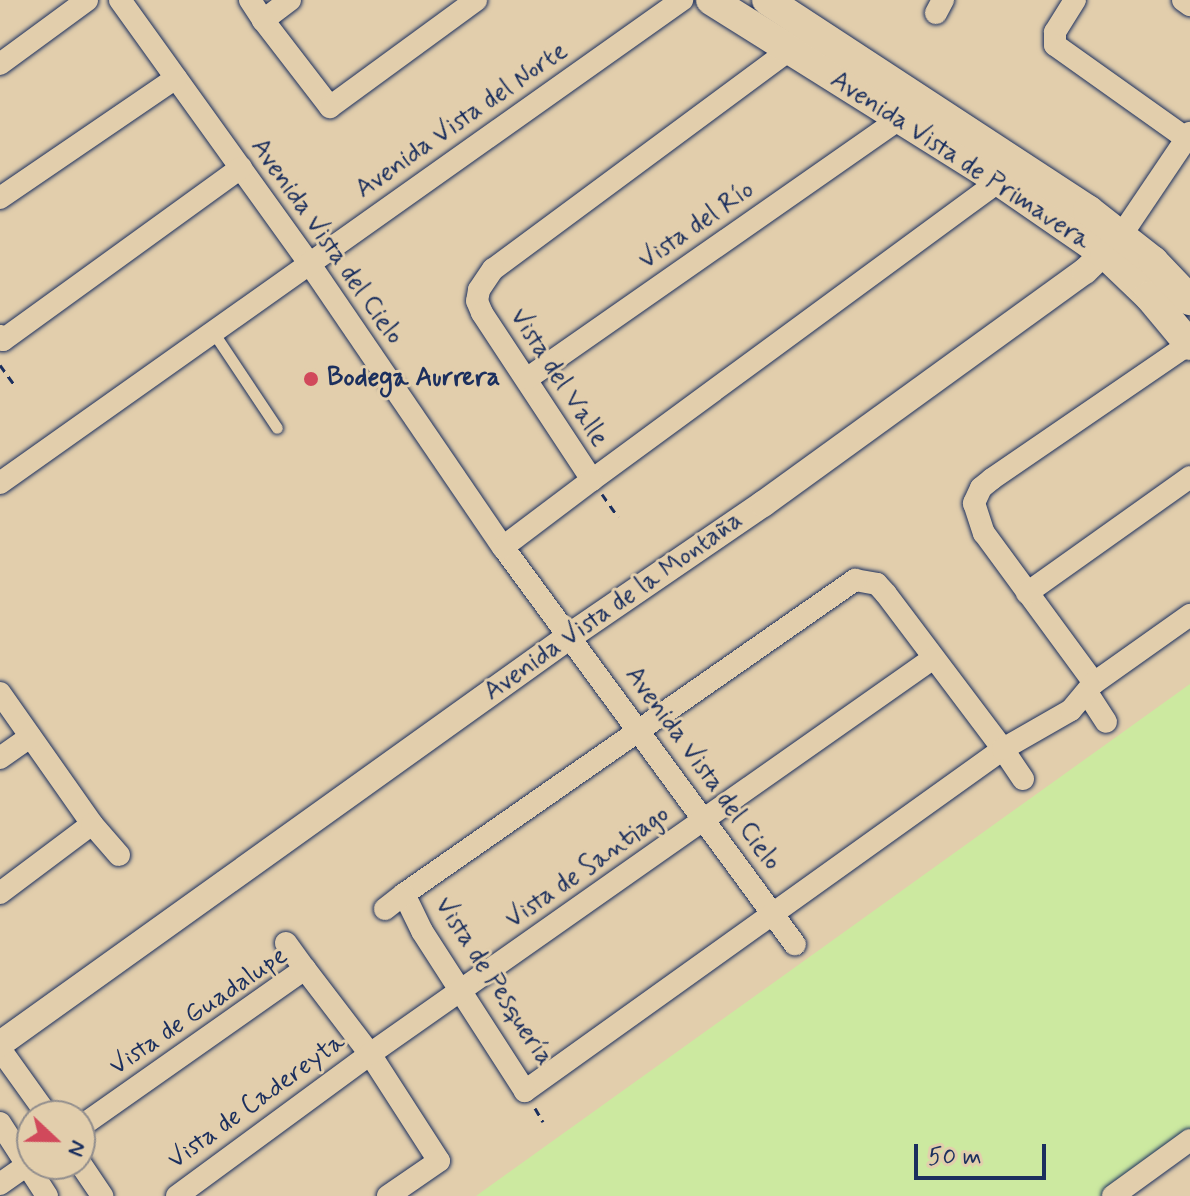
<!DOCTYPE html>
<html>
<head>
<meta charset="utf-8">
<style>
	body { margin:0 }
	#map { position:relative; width:1190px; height:1196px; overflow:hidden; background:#e2ceac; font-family:Mynerve,sans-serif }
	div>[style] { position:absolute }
	.green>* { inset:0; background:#cce9a0 }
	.path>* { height:3px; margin-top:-1.5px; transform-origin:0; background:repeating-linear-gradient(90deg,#1b2f5e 0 8px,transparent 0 14px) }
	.roads { filter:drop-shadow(0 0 2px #1b2f5e) drop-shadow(0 0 2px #1b2f5e) }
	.service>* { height:11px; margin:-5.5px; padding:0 5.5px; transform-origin:5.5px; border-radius:5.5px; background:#e2ceac }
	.minor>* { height:22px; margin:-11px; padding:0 11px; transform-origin:11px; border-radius:11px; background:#e2ceac }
	.tertiary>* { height:26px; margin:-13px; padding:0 13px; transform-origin:13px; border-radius:13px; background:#e2ceac }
	.secondary>* { height:30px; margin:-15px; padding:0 15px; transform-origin:15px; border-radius:15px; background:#e2ceac }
	.dots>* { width:22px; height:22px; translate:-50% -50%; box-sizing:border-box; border:4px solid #e2ceac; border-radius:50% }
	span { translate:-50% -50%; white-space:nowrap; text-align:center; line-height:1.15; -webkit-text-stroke:6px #e2ceac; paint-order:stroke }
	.street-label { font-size:26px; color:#1b2f5e }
	.poi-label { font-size:26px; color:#1b2f5e; font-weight:700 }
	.left { translate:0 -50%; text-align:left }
	.north { position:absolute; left:16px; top:1100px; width:80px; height:80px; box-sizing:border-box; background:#e2ceac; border:2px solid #928e8d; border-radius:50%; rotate:112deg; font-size:22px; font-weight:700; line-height:32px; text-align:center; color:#1b2f5e }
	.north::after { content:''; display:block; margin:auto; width:28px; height:36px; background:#d1495b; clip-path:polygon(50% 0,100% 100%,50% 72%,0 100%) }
	.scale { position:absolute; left:914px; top:1144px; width:132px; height:36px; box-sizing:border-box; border:4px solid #1b2f5e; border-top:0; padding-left:10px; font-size:24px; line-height:28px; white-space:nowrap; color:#1b2f5e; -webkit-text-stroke:6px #e2ceac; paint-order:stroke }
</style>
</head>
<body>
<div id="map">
	<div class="green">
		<div style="clip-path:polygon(1190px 684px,1190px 1132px,1100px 1196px,476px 1196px)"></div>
	</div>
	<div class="path">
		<div style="left:0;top:365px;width:26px;rotate:54deg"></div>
		<div style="left:602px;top:494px;width:28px;rotate:55deg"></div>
		<div style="left:535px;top:1108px;width:16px;rotate:60deg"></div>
	</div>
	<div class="roads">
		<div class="service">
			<div style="left:213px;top:332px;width:115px;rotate:56.3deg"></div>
		</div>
		<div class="minor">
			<div style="left:120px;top:0;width:324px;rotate:54.3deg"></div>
			<div style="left:309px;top:263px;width:344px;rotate:55.7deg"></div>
			<div style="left:503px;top:547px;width:493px;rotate:53.7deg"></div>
			<div style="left:250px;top:0;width:24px;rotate:57deg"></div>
			<div style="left:290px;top:0;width:34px;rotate:143deg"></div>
			<div style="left:263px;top:20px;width:110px;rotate:52.4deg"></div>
			<div style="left:330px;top:107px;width:181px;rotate:-36.2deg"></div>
			<div style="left:1075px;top:0;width:38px;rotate:122deg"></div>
			<div style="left:1055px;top:32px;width:13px;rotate:90deg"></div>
			<div style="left:1055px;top:45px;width:166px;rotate:35.4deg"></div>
			<div style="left:1183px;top:0;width:9px;rotate:36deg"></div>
			<div style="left:936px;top:13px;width:15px;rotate:-62deg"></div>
			<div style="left:788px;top:51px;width:367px;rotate:143.5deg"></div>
			<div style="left:493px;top:269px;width:25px;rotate:124deg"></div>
			<div style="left:479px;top:290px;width:11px;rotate:100deg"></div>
			<div style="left:477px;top:301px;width:13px;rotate:67deg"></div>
			<div style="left:482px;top:313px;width:200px;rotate:56.6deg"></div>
			<div style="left:592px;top:480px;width:505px;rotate:-36.3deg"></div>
			<div style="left:0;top:64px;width:108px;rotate:-36.3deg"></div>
			<div style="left:0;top:198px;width:213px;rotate:-34.3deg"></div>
			<div style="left:1122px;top:234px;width:122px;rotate:-56deg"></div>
			<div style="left:0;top:336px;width:5px;rotate:53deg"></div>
			<div style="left:3px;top:340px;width:294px;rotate:-35.9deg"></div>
			<div style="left:1189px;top:344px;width:239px;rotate:145.6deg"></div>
			<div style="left:992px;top:479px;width:14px;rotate:141deg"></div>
			<div style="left:981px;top:488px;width:17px;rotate:115deg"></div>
			<div style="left:974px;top:503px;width:32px;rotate:72deg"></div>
			<div style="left:984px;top:533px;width:186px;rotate:53.7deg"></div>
			<div style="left:1094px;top:683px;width:118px;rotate:-35.3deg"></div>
			<div style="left:528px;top:378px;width:450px;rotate:-34.9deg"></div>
			<div style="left:0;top:483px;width:836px;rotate:-35.31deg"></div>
			<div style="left:503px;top:547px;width:111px;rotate:-37deg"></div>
			<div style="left:855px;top:580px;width:22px;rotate:10deg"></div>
			<div style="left:877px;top:584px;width:13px;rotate:48deg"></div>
			<div style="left:886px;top:594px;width:194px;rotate:53deg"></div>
			<div style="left:1003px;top:749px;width:588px;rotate:144.42deg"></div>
			<div style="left:525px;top:1091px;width:190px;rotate:-122.8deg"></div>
			<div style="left:422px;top:931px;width:41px;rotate:-115.9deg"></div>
			<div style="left:404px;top:894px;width:550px;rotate:-34.85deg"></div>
			<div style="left:1027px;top:593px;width:200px;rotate:-35.4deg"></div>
			<div style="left:0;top:693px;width:160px;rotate:54.9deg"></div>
			<div style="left:92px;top:824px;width:115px;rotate:143.1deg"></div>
			<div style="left:1088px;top:694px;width:33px;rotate:57deg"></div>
			<div style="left:0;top:758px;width:37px;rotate:-35deg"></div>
			<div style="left:1023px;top:779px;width:36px;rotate:-124deg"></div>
			<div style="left:1003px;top:749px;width:78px;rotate:-29.8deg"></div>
			<div style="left:1071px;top:710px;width:35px;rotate:-50deg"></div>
			<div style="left:92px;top:824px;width:41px;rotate:48.9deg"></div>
			<div style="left:385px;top:909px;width:24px;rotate:-38deg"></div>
			<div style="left:286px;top:943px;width:32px;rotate:54deg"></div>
			<div style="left:0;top:1049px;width:82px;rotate:54.4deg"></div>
			<div style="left:0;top:1123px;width:87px;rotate:57.2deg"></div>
			<div style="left:80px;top:1127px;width:275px;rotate:-35.1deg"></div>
			<div style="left:305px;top:969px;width:107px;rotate:52.6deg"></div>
			<div style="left:370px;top:1054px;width:127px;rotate:57.2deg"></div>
			<div style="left:439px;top:1161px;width:62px;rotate:145.5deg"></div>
			<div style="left:80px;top:1163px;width:40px;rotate:56deg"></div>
			<div style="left:0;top:1184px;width:33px;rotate:-35deg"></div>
			<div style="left:177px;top:1196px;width:240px;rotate:-36.3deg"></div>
			<div style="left:370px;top:1054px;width:687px;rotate:-35.1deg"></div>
			<div style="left:1113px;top:1196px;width:95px;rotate:-36deg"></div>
		</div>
		<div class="tertiary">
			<div style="left:0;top:1044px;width:701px;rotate:-35.59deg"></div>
			<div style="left:570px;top:636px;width:234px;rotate:-34.4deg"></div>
			<div style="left:763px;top:504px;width:397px;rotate:-35.9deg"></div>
			<div style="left:1085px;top:271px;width:45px;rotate:-44.1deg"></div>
		</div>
		<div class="secondary">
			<div style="left:711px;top:0;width:340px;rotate:32.1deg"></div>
			<div style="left:999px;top:181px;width:129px;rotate:34.6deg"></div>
			<div style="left:1105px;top:254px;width:61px;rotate:43.7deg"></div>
			<div style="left:1149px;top:296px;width:64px;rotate:50.1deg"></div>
			<div style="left:767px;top:0;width:384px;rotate:33.2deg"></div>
			<div style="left:1088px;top:210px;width:83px;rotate:38.1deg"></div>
			<div style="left:1153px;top:261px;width:54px;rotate:46.5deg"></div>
		</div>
	</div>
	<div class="dots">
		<div style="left:311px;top:379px;background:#d1495b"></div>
	</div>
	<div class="street-label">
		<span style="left:462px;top:121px;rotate:-35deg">Avenida Vista del Norte</span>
		<span style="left:960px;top:161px;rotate:33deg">Avenida Vista de Primavera</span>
		<span style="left:697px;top:226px;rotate:-35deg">Vista del Río</span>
		<span style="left:326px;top:242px;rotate:55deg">Avenida Vista del Cielo</span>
		<span style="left:558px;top:378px;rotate:57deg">Vista del Valle</span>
		<span style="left:614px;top:607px;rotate:-35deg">Avenida Vista de la Montaña</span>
		<span style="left:702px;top:769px;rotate:54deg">Avenida Vista del Cielo</span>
		<span style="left:588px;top:868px;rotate:-35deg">Vista de Santiago</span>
		<span style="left:493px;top:982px;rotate:57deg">Vista de Pesquería</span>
		<span style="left:199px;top:1012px;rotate:-34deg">Vista de Guadalupe</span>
		<span style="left:257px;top:1102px;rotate:-36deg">Vista de Cadereyta</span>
	</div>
	<div class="poi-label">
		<span class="left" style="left:327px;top:379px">Bodega Aurrera</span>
	</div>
	<div class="north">N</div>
	<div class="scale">50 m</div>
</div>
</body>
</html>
